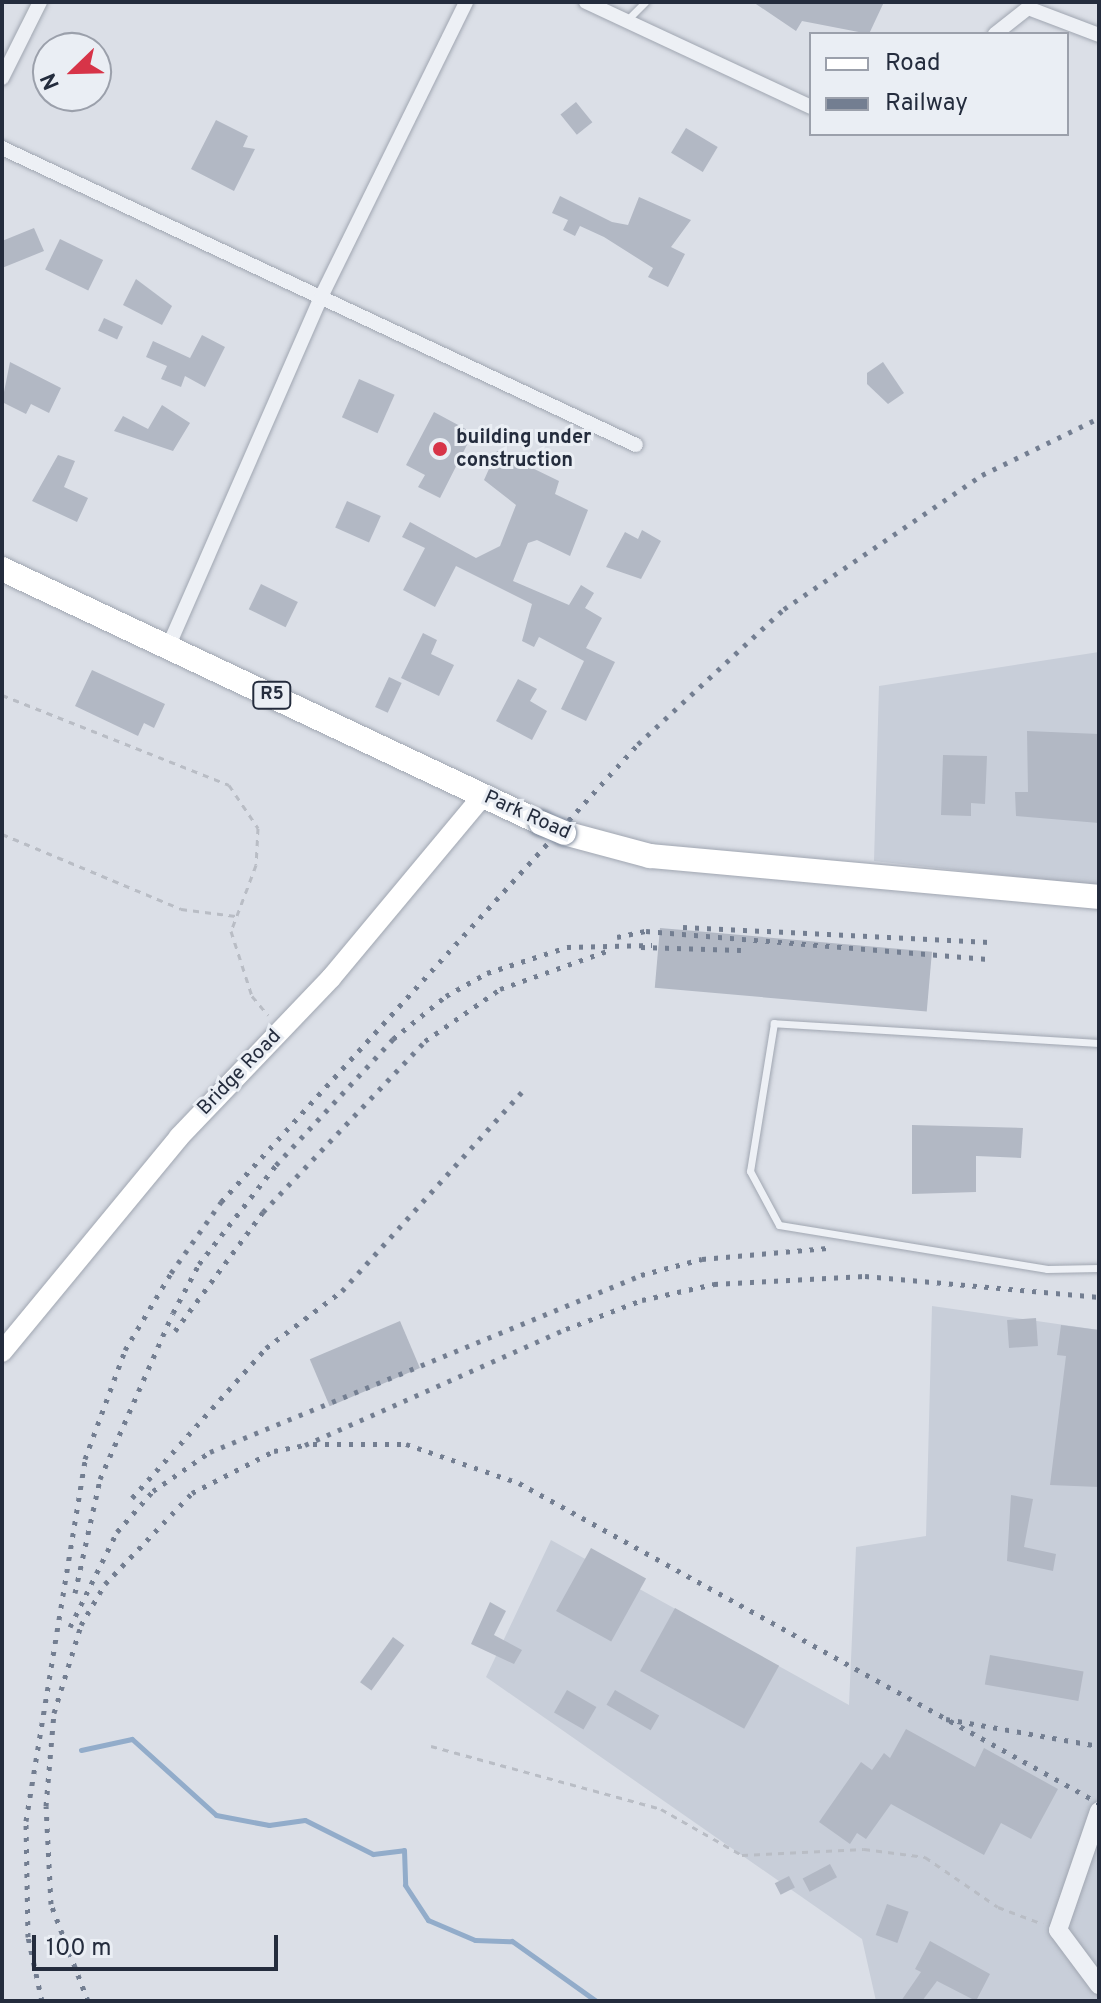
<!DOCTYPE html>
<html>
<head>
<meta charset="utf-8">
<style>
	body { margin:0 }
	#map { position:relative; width:1101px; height:2003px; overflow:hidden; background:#dbdfe7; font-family:Overpass,sans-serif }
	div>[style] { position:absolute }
	.built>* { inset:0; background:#c8ced9 }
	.stream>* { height:5px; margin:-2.5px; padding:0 2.5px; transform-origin:2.5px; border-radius:2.5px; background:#92acca }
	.building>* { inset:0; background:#b2b8c4; transform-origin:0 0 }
	.path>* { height:3px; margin-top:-1.5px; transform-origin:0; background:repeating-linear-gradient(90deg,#b9bdc5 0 6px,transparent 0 12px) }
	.roads { filter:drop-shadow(0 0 2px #a0a6b1) drop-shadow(0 0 2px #a0a6b1) }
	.service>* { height:7px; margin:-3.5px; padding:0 3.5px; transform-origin:3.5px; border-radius:3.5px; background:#edf0f5 }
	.minor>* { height:14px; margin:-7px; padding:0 7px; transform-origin:7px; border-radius:7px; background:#edf0f5 }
	.tertiary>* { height:18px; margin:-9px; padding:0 9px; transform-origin:9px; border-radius:9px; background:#edf0f5 }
	.secondary>* { height:20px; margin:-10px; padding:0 10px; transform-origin:10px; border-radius:10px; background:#fff }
	.trunk>* { height:24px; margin:-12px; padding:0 12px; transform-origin:12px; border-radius:12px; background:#fff }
	.rail>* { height:5px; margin-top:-2.5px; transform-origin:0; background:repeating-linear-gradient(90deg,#737e91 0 4px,transparent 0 12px) }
	.bridges { filter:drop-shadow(0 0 2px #818c9e) drop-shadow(0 0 2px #818c9e) }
	.trunk-bridge>* { height:24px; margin:-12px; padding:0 12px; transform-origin:12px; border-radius:12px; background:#fff }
	.dots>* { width:22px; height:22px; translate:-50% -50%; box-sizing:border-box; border:4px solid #eaeef4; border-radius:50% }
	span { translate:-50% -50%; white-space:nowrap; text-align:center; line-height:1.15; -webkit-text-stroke:6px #eaeef4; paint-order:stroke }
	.shield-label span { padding:2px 6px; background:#eaeef4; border:2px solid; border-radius:6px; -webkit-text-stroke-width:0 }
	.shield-label { font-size:18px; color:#242c3d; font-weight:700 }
	.poi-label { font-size:20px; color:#242c3d; font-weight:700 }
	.left { translate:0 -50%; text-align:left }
	.street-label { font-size:20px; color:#242c3d }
	.frame { position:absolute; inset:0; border:4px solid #242c3d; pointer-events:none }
	.legend { position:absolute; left:809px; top:32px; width:260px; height:104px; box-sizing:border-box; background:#eaeef4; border:2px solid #9ba0ab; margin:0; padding:10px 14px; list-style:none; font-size:24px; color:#242c3d }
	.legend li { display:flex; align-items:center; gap:16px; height:40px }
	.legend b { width:40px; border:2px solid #9ba0ab }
	.north { position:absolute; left:32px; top:32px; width:80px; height:80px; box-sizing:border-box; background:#eaeef4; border:2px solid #9ba0ab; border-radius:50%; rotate:247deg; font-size:22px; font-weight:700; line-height:32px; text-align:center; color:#242c3d }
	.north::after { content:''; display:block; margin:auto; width:28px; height:36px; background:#d73448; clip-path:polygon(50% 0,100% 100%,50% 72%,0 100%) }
	.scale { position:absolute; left:32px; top:1935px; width:246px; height:36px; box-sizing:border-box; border:4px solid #242c3d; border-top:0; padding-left:10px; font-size:24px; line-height:28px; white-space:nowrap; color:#242c3d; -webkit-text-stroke:6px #eaeef4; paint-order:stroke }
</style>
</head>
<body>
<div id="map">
	<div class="built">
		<div style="clip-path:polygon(1099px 652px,1099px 886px,874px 861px,879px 686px)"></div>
		<div style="clip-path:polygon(932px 1306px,1099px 1330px,1099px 2001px,876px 2001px,862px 1939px,486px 1677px,551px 1540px,849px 1705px,856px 1547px,926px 1536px)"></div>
	</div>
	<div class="stream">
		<div style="left:81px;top:1750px;width:52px;rotate:-12.2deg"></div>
		<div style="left:132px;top:1739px;width:113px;rotate:42.1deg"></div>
		<div style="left:216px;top:1815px;width:54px;rotate:10.7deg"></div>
		<div style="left:269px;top:1825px;width:36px;rotate:-8deg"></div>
		<div style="left:305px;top:1820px;width:76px;rotate:26.6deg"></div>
		<div style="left:373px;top:1854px;width:31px;rotate:-7deg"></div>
		<div style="left:404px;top:1850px;width:35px;rotate:88deg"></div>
		<div style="left:405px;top:1885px;width:42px;rotate:56.7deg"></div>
		<div style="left:428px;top:1920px;width:51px;rotate:23.1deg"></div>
		<div style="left:475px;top:1940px;width:37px;rotate:2deg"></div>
		<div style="left:512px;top:1941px;width:103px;rotate:35.5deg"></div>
	</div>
	<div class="building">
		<div style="clip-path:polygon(753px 2px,884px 2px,869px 34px,802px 21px,796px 31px)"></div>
		<div style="left:576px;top:102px;width:26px;height:20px;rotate:51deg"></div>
		<div style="clip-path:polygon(216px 120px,248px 136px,243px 147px,255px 149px,234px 191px,191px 169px)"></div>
		<div style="left:686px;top:128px;width:37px;height:29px;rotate:31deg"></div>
		<div style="clip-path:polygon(560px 196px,612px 222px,628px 225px,639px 197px,691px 220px,671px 247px,685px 254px,668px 287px,648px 277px,653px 268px,604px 237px,580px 226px,575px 236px,563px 230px,568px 220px,552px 213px)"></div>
		<div style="clip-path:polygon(34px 228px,44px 251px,2px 268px,2px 241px)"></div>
		<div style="left:60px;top:239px;width:48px;height:34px;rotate:26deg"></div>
		<div style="clip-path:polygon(136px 279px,172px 306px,162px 325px,123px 305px)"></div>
		<div style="left:104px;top:318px;width:21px;height:14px;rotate:25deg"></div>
		<div style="clip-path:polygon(202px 335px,225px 347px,205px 387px,185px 376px,181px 387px,161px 379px,167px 366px,146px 357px,153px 341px,190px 358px)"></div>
		<div style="clip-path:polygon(10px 362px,61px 388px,49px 413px,31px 404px,26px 414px,2px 402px)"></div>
		<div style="clip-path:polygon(883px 362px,904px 393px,888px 404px,867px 384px,867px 373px)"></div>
		<div style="left:359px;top:379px;width:39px;height:42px;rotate:24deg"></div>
		<div style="clip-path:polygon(162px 405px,190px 423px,173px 451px,114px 431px,123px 416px,148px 429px)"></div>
		<div style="clip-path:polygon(434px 412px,473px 433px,440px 498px,418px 487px,425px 475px,406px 465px)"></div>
		<div style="clip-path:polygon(497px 451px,559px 481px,555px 494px,588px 510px,570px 556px,537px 540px,528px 543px,513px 581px,569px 605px,581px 585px,594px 593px,585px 608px,602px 618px,586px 648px,615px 662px,586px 721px,561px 709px,584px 661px,539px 637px,534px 647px,522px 641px,532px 604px,456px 566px,435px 607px,403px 590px,425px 548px,402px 537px,410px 522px,476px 558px,500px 546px,516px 505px,484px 480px)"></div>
		<div style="clip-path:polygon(58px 455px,75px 461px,64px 487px,88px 498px,77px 522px,32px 501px)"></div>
		<div style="left:347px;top:501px;width:37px;height:29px;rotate:24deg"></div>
		<div style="clip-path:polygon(642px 530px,661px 541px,641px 579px,606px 567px,625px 532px,638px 539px)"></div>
		<div style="left:261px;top:584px;width:41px;height:28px;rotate:26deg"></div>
		<div style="clip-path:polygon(423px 633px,437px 640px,431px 654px,454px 665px,439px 696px,401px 678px)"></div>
		<div style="clip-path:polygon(92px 670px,165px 704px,154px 728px,144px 723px,138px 736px,75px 706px)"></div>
		<div style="left:389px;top:677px;width:14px;height:33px;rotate:25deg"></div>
		<div style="clip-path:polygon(518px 679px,537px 689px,530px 701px,547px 711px,532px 740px,496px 721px)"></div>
		<div style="clip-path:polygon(1027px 731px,1099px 734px,1099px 823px,1016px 816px,1015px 792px,1028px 792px)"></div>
		<div style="clip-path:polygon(943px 755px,987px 756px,985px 804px,971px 803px,971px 816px,941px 815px)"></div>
		<div style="left:660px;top:928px;width:273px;height:60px;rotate:5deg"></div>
		<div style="clip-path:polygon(912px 1125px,1023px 1128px,1021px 1158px,976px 1156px,976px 1192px,912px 1194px)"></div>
		<div style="left:1036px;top:1318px;width:28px;height:29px;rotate:86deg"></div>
		<div style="left:400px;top:1321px;width:51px;height:98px;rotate:67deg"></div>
		<div style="clip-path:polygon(1061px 1325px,1099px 1330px,1099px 1487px,1050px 1485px,1066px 1356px,1057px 1355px)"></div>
		<div style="clip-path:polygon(1011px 1495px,1033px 1499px,1024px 1547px,1056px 1554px,1053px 1571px,1007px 1561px)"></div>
		<div style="left:591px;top:1548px;width:63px;height:72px;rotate:29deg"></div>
		<div style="clip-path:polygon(490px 1602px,506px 1611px,494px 1635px,522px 1650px,514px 1664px,471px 1644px)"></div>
		<div style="left:675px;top:1608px;width:119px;height:72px;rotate:29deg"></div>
		<div style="left:393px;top:1637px;width:14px;height:56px;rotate:36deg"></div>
		<div style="left:990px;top:1655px;width:95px;height:30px;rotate:10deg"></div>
		<div style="left:567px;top:1690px;width:34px;height:26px;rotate:30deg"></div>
		<div style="left:615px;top:1690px;width:51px;height:17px;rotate:30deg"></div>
		<div style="clip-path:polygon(906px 1729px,975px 1767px,984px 1748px,1058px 1789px,1031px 1839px,1001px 1823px,984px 1855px,891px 1804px,866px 1839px,857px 1833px,850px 1844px,819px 1822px,861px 1762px,872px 1770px,884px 1753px,890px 1758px)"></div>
		<div style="left:830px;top:1864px;width:15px;height:31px;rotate:62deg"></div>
		<div style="left:789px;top:1876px;width:13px;height:16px;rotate:63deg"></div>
		<div style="left:887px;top:1904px;width:23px;height:33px;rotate:20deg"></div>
		<div style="clip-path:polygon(930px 1941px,990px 1974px,976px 2001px,937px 1981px,922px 2001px,901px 2001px,921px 1972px,915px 1969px)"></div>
	</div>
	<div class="path">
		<div style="left:2px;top:695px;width:244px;rotate:21.6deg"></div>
		<div style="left:229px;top:785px;width:52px;rotate:56deg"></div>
		<div style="left:258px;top:828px;width:37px;rotate:93deg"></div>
		<div style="left:256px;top:865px;width:71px;rotate:110.7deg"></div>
		<div style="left:231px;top:931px;width:68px;rotate:72.1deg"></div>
		<div style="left:252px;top:996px;width:25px;rotate:50deg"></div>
		<div style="left:2px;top:834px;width:194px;rotate:22.7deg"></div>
		<div style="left:181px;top:909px;width:55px;rotate:7.3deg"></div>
		<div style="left:431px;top:1746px;width:238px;rotate:15.3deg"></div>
		<div style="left:661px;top:1809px;width:93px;rotate:29.6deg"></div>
		<div style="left:742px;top:1855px;width:122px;rotate:-2.8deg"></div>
		<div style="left:864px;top:1849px;width:62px;rotate:7.5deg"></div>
		<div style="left:925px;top:1857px;width:88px;rotate:34.4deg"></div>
		<div style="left:998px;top:1907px;width:48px;rotate:20.7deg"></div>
	</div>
	<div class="roads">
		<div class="service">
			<div style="left:626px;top:21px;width:27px;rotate:-45deg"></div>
			<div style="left:1099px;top:1043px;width:326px;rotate:-176.5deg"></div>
			<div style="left:774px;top:1023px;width:150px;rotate:99.2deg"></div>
			<div style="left:750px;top:1171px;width:61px;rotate:61.8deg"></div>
			<div style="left:779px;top:1225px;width:272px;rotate:9.3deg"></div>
			<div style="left:1047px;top:1269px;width:52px;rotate:-1.1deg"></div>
		</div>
		<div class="minor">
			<div style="left:586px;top:2px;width:248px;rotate:25deg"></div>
			<div style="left:995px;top:34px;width:42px;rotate:-38.2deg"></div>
			<div style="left:1028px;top:8px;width:76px;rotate:20.8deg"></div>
			<div style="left:2px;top:78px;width:85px;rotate:-63.4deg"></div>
			<div style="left:2px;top:148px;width:700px;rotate:25.1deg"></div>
			<div style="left:169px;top:645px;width:378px;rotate:-66.4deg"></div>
			<div style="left:320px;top:299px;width:331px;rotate:-63.8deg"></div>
		</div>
		<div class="tertiary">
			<div style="left:1099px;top:1811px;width:126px;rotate:109deg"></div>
			<div style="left:1058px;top:1930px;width:69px;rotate:53.3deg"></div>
		</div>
		<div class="secondary">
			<div style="left:2px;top:1352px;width:278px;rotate:-50.5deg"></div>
			<div style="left:179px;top:1137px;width:220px;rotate:-46.3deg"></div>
			<div style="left:331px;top:978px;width:236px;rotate:-50.2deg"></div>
		</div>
		<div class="trunk">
			<div style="left:2px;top:569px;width:596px;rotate:25.23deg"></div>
			<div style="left:564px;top:833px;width:89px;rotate:15deg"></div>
			<div style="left:650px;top:856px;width:451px;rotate:5.2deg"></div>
		</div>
	</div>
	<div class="rail">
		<div style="left:683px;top:927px;width:307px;rotate:2.8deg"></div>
		<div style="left:617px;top:937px;width:30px;rotate:-12deg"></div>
		<div style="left:646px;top:931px;width:343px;rotate:4.7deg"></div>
		<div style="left:641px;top:947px;width:100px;rotate:1.7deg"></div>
		<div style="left:175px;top:1331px;width:148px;rotate:-53.5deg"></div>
		<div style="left:263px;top:1212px;width:236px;rotate:-46.5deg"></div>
		<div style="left:425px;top:1041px;width:91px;rotate:-34.7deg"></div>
		<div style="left:500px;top:989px;width:117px;rotate:-19.5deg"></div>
		<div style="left:313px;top:1444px;width:93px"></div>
		<div style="left:406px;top:1444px;width:120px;rotate:19deg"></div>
		<div style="left:519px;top:1483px;width:662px;rotate:28.89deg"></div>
		<div style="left:132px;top:1498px;width:201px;rotate:-48.2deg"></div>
		<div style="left:266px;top:1348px;width:95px;rotate:-36.9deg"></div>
		<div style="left:342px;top:1291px;width:276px;rotate:-47.9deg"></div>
		<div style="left:75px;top:1593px;width:117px;rotate:-77.6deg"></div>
		<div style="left:100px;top:1479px;width:181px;rotate:-66.3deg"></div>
		<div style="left:173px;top:1313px;width:55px;rotate:-62deg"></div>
		<div style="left:199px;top:1264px;width:125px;rotate:-52.1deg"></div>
		<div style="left:276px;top:1165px;width:172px;rotate:-47.1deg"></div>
		<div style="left:393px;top:1039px;width:68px;rotate:-39.1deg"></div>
		<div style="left:446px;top:996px;width:47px;rotate:-29.3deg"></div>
		<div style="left:487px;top:973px;width:84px;rotate:-18deg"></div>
		<div style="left:567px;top:947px;width:85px;rotate:-1.3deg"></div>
		<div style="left:70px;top:1627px;width:106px;rotate:-63.7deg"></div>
		<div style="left:117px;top:1532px;width:55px;rotate:-48.7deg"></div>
		<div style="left:153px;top:1491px;width:69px;rotate:-34.4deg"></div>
		<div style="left:210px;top:1452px;width:466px;rotate:-22.3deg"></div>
		<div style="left:641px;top:1275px;width:63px;rotate:-14.7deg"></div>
		<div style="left:702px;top:1259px;width:126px;rotate:-5deg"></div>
		<div style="left:946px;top:1719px;width:155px;rotate:10deg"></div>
		<div style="left:42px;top:2001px;width:66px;rotate:-102.3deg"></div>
		<div style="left:28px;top:1937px;width:116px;rotate:-91deg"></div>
		<div style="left:26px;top:1821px;width:367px;rotate:-80.7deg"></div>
		<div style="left:85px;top:1459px;width:116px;rotate:-69.8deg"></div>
		<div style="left:125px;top:1350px;width:90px;rotate:-59.1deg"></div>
		<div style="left:171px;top:1273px;width:87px;rotate:-54.8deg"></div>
		<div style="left:221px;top:1202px;width:619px;rotate:-47.68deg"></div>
		<div style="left:638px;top:744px;width:199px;rotate:-42.8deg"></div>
		<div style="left:784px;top:609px;width:239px;rotate:-34.1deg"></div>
		<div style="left:982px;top:475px;width:130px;rotate:-26deg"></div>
		<div style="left:88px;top:2001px;width:104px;rotate:-110.9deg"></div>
		<div style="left:51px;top:1904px;width:98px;rotate:-92.9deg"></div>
		<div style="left:46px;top:1806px;width:93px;rotate:-85.1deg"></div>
		<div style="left:54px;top:1713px;width:92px;rotate:-72.9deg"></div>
		<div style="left:81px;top:1625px;width:48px;rotate:-59.7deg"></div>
		<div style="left:105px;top:1584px;width:126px;rotate:-46.3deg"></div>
		<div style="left:192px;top:1493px;width:92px;rotate:-27.1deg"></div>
		<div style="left:274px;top:1451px;width:32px;rotate:-11deg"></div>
		<div style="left:305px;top:1445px;width:286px;rotate:-24deg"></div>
		<div style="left:566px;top:1329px;width:81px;rotate:-20.9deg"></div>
		<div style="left:642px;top:1300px;width:74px;rotate:-12.5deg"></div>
		<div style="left:714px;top:1284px;width:151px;rotate:-3deg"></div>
		<div style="left:865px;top:1276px;width:235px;rotate:5.1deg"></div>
	</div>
	<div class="bridges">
		<div class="trunk-bridge">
			<div style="left:541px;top:823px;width:25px;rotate:23deg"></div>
		</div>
	</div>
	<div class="dots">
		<div style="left:440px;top:449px;background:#d73448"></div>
	</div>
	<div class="shield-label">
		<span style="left:272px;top:695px">R5</span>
	</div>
	<div class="poi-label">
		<span class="left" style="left:456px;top:450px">building under<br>construction</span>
	</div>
	<div class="street-label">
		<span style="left:527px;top:816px;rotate:24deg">Park Road</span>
		<span style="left:240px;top:1073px;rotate:-46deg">Bridge Road</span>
	</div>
	<div class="frame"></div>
	<ul class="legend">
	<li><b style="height:10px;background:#fff"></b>Road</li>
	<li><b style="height:10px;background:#737e91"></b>Railway</li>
	</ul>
	<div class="north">N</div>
	<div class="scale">100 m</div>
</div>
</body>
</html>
